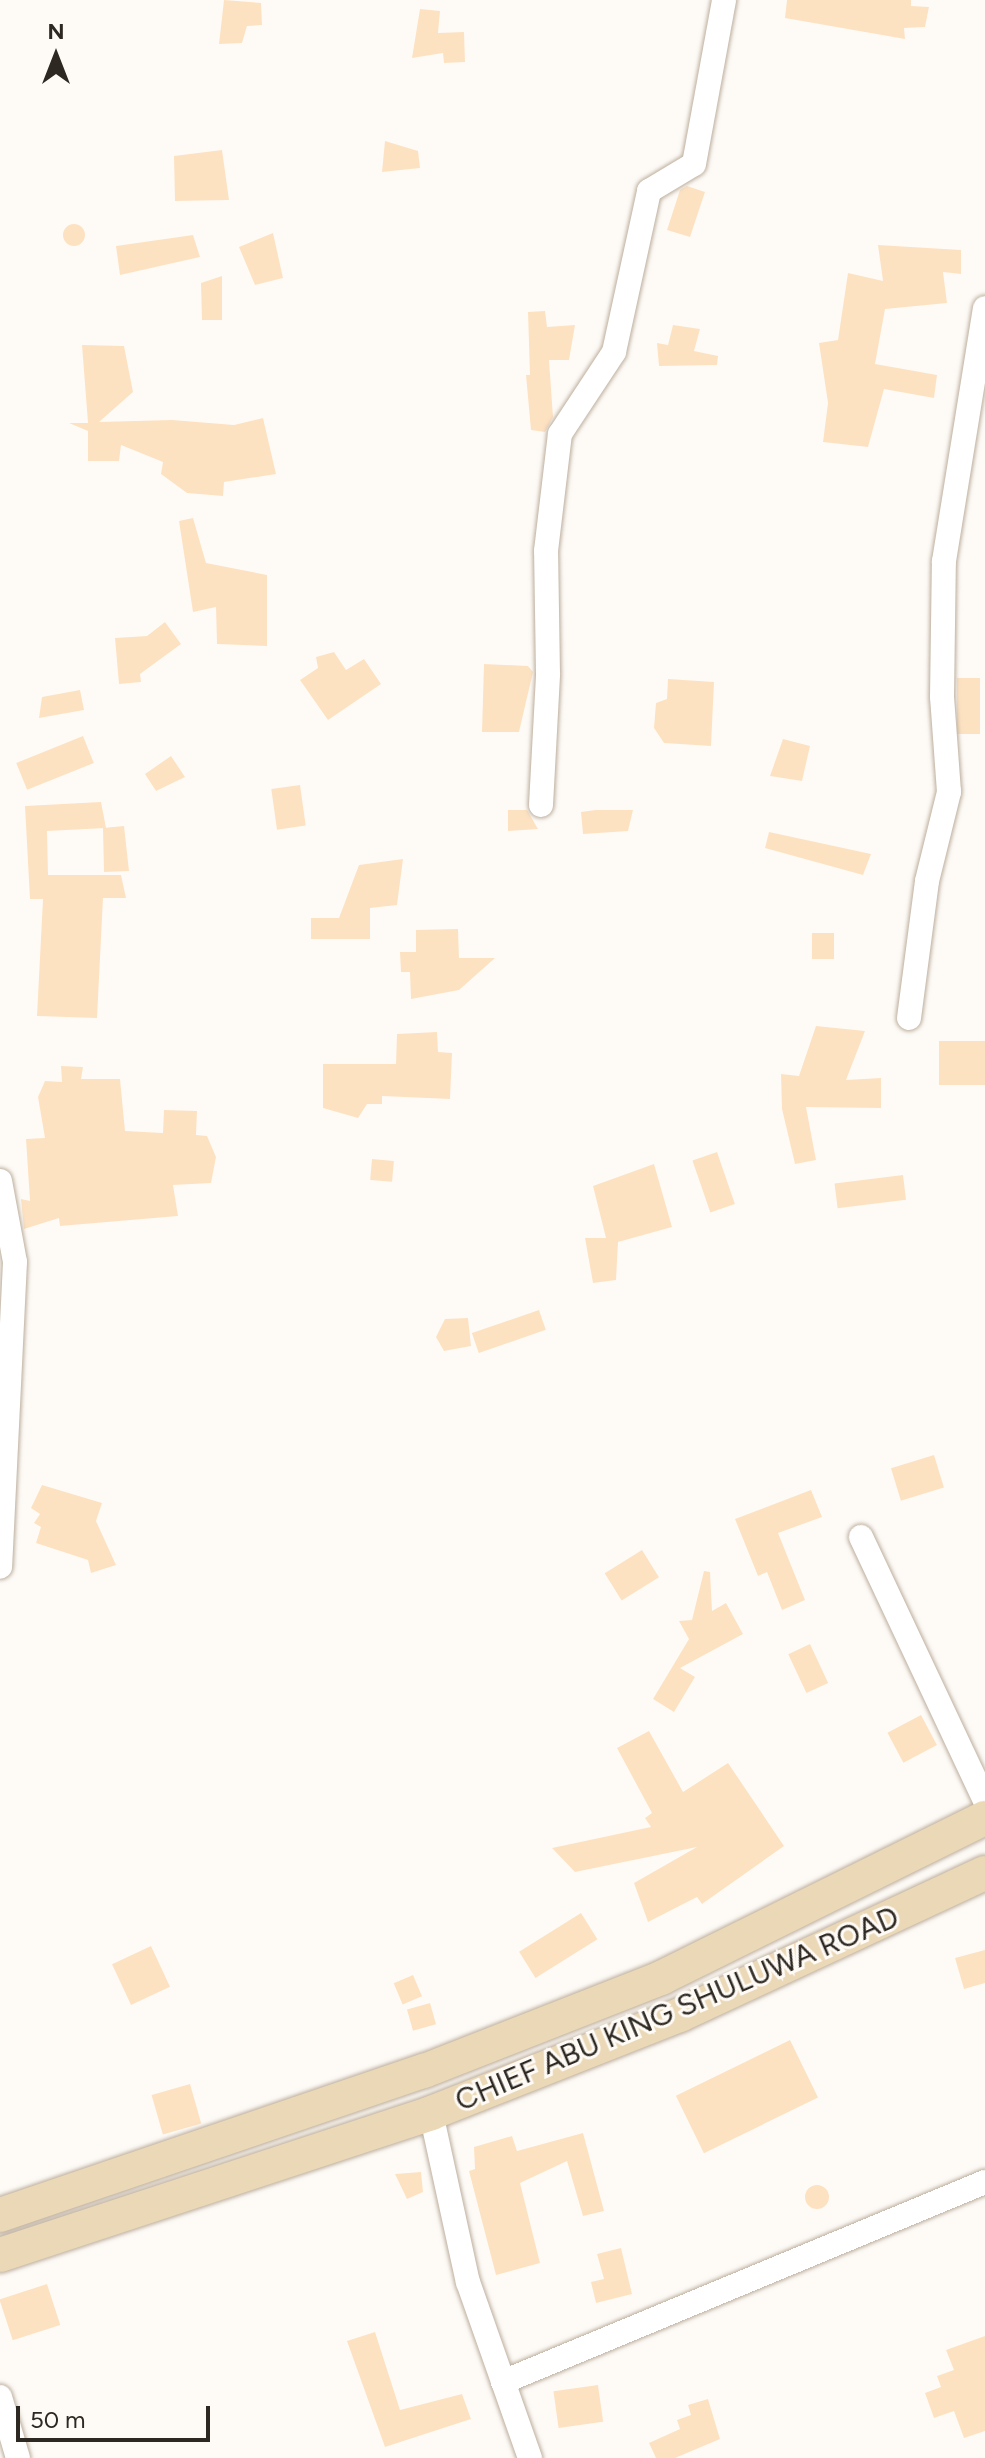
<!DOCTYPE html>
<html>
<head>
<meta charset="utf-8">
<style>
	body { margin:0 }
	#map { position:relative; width:985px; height:2458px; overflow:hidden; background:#fefbf7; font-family:Figtree,sans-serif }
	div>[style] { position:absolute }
	.building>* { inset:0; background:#fde2c2; transform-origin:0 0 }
	.round { border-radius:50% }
	.roads { filter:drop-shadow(0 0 2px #bcae9d) drop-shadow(0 0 2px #bcae9d) }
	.street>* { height:24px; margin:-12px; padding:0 12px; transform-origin:12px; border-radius:12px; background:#fff }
	.secondary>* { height:34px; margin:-17px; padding:0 17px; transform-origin:17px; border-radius:17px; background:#ebd8b6 }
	span { translate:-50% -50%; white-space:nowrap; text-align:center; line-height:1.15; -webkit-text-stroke:6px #fefbf7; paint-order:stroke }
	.street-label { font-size:30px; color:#2d2821 }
	.north { position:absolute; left:16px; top:16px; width:80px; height:80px; -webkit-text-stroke:6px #fefbf7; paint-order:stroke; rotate:0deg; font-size:22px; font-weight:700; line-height:32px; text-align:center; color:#2d2821 }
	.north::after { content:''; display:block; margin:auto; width:28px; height:36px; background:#2d2821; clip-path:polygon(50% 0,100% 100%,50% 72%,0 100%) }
	.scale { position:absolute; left:16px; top:2406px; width:194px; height:36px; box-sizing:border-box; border:4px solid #2d2821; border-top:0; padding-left:10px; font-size:24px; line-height:28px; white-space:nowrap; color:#2d2821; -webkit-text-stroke:6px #fefbf7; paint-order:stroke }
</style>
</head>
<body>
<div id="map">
	<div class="building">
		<div style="clip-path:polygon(224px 0,261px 3px,262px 25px,247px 26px,242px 43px,219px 44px)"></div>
		<div style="clip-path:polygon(787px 0,911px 0,911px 6px,929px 7px,925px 27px,904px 28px,905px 39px,785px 18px)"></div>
		<div style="clip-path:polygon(420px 9px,440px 11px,438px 33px,464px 32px,465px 62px,444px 63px,443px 53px,412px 58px)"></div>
		<div style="clip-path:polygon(385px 141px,418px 151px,420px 168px,382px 172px)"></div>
		<div style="clip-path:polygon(222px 150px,229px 200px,175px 201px,174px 156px)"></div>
		<div style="clip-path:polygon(687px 186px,705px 192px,690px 237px,667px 230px,680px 190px)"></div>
		<div class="round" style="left:63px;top:224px;width:22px;height:22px"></div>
		<div style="clip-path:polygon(273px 233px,283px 278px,255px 285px,239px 247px)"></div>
		<div style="clip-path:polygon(193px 235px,200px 257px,120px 275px,116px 246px)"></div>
		<div style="clip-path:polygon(878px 245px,961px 250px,961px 274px,943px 272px,947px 303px,885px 309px,875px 364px,937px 375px,934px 398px,884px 389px,868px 447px,823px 442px,828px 403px,819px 343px,838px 340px,848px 273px,883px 281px)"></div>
		<div style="clip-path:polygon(222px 276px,222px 320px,202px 320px,201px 283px)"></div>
		<div style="clip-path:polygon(545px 311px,547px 327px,575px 325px,569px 360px,549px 360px,553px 417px,545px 432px,531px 430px,526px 375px,530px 375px,528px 312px)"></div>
		<div style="clip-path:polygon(673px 325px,700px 329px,694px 351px,718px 356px,717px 365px,659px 366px,657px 343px,668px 345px)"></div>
		<div style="clip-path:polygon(82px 345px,124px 346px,133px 392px,99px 422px,172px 420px,234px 425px,263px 418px,276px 474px,224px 482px,223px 496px,187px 493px,161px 474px,163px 462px,121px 445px,119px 461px,88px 461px,88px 431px,69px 423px,88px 423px)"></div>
		<div style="clip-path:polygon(193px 518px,206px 563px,267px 575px,267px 646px,217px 644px,216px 607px,193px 612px,179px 521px)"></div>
		<div style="clip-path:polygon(165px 622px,181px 644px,140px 674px,141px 682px,119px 684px,115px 638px,147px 636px)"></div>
		<div style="clip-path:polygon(334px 652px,346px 670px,364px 659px,381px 684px,328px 720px,300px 680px,318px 668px,316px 657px)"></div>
		<div style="clip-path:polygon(484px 664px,528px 666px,533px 672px,519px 732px,482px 732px)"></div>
		<div style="left:957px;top:678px;width:23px;height:56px"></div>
		<div style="clip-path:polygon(668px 679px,714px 682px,711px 746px,664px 743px,654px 728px,656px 703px,667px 699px)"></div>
		<div style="clip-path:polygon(80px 690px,84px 710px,39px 718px,42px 697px)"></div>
		<div style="left:83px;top:736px;width:29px;height:72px;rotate:68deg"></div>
		<div style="clip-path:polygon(783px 739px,810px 746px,802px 781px,770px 776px)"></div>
		<div style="clip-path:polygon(171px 756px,185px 777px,156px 791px,145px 774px)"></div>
		<div style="left:300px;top:785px;width:41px;height:29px;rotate:82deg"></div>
		<div style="clip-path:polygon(101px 802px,106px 828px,47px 831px,48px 875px,121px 875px,126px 898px,103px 898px,97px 1018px,37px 1016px,43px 899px,30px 899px,25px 806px)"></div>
		<div style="clip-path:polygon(508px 810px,527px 810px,538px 829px,508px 831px)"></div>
		<div style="clip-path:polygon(596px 810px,633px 810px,628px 831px,583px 834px,581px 812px)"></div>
		<div style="clip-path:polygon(124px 826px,129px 871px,104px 872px,103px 828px)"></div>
		<div style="clip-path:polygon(769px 832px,871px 854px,863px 875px,765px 848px)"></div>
		<div style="clip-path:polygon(403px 859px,397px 905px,370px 908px,370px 939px,311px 939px,311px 918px,339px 918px,359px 865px)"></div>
		<div style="clip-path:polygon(458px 929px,459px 958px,495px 958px,459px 990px,411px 999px,410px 972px,401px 972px,400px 952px,416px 952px,416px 930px)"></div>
		<div style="left:812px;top:933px;width:22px;height:26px"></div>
		<div style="clip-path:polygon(816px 1026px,865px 1031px,846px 1080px,881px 1078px,881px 1108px,806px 1107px,816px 1160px,795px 1164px,782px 1109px,781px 1074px,799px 1076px)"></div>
		<div style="clip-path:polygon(437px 1032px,438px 1052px,452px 1053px,450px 1099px,382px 1096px,382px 1104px,367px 1104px,358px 1118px,323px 1108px,323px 1064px,396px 1064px,397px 1034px)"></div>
		<div style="left:939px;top:1041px;width:46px;height:44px"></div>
		<div style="clip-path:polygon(61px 1066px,83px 1067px,81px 1079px,120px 1079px,125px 1131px,163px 1133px,164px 1110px,197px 1111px,196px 1135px,207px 1136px,216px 1157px,211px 1183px,173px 1185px,178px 1216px,60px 1226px,59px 1218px,24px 1229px,21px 1199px,30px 1201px,26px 1139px,45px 1138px,38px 1097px,45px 1081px,62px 1082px)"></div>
		<div style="left:717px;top:1152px;width:55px;height:26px;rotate:71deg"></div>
		<div style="left:372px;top:1159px;width:22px;height:21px;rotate:5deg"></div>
		<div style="clip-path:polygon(654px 1164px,672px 1227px,618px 1242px,616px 1280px,593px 1283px,585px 1238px,606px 1238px,593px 1186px)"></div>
		<div style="left:903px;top:1175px;width:25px;height:69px;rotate:83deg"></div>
		<div style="left:539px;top:1310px;width:21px;height:71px;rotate:71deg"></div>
		<div style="clip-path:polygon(468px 1318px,471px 1346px,444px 1351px,436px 1337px,445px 1319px)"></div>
		<div style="left:934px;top:1455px;width:34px;height:45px;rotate:73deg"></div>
		<div style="clip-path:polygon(42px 1485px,102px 1503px,96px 1521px,116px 1565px,91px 1573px,88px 1560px,36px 1543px,41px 1527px,34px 1523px,40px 1514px,31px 1508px)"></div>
		<div style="clip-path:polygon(811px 1490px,822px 1517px,778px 1533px,805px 1600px,782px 1610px,767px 1572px,758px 1576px,735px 1519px)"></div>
		<div style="left:642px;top:1550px;width:32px;height:44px;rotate:58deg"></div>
		<div style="clip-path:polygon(704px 1571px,710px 1572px,712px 1611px,726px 1603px,743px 1634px,680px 1668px,695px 1677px,674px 1712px,653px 1699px,689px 1639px,679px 1621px,692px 1620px)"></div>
		<div style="left:810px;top:1644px;width:43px;height:24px;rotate:65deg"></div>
		<div style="left:921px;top:1715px;width:34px;height:38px;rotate:62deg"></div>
		<div style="clip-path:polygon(649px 1731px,683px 1792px,728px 1763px,784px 1846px,702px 1904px,697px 1897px,648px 1922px,634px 1883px,697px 1847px,575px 1872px,552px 1848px,651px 1827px,645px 1818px,652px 1813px,617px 1748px)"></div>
		<div style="left:581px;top:1913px;width:31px;height:73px;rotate:58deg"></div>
		<div style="left:151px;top:1946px;width:45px;height:43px;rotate:65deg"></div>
		<div style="clip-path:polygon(985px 1950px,985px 1983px,964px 1989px,955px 1958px)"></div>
		<div style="left:413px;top:1975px;width:23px;height:21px;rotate:67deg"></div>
		<div style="left:430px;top:2003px;width:22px;height:24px;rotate:74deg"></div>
		<div style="left:790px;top:2040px;width:64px;height:127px;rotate:64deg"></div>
		<div style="left:190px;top:2084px;width:41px;height:40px;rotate:74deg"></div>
		<div style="clip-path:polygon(583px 2133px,604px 2211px,583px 2216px,567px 2161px,520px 2183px,540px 2263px,496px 2275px,469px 2171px,475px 2169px,474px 2147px,512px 2136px,517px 2151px)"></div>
		<div style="clip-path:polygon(421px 2172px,423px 2192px,407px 2199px,395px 2174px)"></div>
		<div class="round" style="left:805px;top:2185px;width:24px;height:24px"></div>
		<div style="clip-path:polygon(621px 2248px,632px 2294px,596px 2303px,591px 2282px,604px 2279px,597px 2254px)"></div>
		<div style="left:47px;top:2284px;width:43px;height:50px;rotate:72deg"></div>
		<div style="clip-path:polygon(375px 2332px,400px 2410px,462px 2394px,471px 2419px,385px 2447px,347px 2341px)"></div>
		<div style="clip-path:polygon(985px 2336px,985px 2431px,964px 2438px,954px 2411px,934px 2418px,925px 2393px,941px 2387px,937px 2376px,954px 2370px,946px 2350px)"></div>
		<div style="left:598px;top:2385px;width:37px;height:45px;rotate:82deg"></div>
		<div style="clip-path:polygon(708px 2399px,720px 2439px,675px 2458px,656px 2458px,649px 2443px,680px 2429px,677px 2420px,691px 2415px,688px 2405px)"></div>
	</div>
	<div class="roads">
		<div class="street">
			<div style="left:541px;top:805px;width:131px;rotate:-86.9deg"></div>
			<div style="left:548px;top:674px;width:123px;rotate:-90.9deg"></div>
			<div style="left:546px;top:551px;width:118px;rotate:-83.2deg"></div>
			<div style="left:560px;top:434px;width:98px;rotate:-56.6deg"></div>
			<div style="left:614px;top:352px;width:165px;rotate:-77.7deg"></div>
			<div style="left:649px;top:191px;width:52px;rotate:-31deg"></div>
			<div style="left:694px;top:164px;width:167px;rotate:-79.6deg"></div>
			<div style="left:909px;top:1018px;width:138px;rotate:-82.5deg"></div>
			<div style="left:927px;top:881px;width:92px;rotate:-76.1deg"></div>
			<div style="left:949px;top:792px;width:95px;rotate:-94.2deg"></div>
			<div style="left:942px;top:697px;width:136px;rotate:-89.2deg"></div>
			<div style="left:944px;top:561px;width:256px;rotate:-80.8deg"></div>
			<div style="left:0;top:1181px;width:82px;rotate:79.5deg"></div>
			<div style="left:15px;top:1262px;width:305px;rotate:92.8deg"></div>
			<div style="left:861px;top:1537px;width:292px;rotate:64.8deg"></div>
			<div style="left:431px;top:2113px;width:173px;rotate:77.7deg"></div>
			<div style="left:468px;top:2282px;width:187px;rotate:70.6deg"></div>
			<div style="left:503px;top:2382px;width:522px;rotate:-22.54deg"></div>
			<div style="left:0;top:2397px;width:64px;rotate:73.6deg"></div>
		</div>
		<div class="secondary">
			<div style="left:0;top:2215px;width:448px;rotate:-18.8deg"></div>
			<div style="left:424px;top:2071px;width:255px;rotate:-21.4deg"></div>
			<div style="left:661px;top:1978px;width:361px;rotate:-26.3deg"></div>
			<div style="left:0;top:2255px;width:454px;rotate:-18.2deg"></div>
			<div style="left:431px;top:2113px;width:268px;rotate:-21.5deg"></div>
			<div style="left:680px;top:2015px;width:336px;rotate:-25deg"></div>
		</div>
	</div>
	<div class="street-label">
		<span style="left:677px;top:2009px;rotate:-23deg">CHIEF ABU KING SHULUWA ROAD</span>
	</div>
	<div class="north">N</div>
	<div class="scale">50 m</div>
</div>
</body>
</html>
